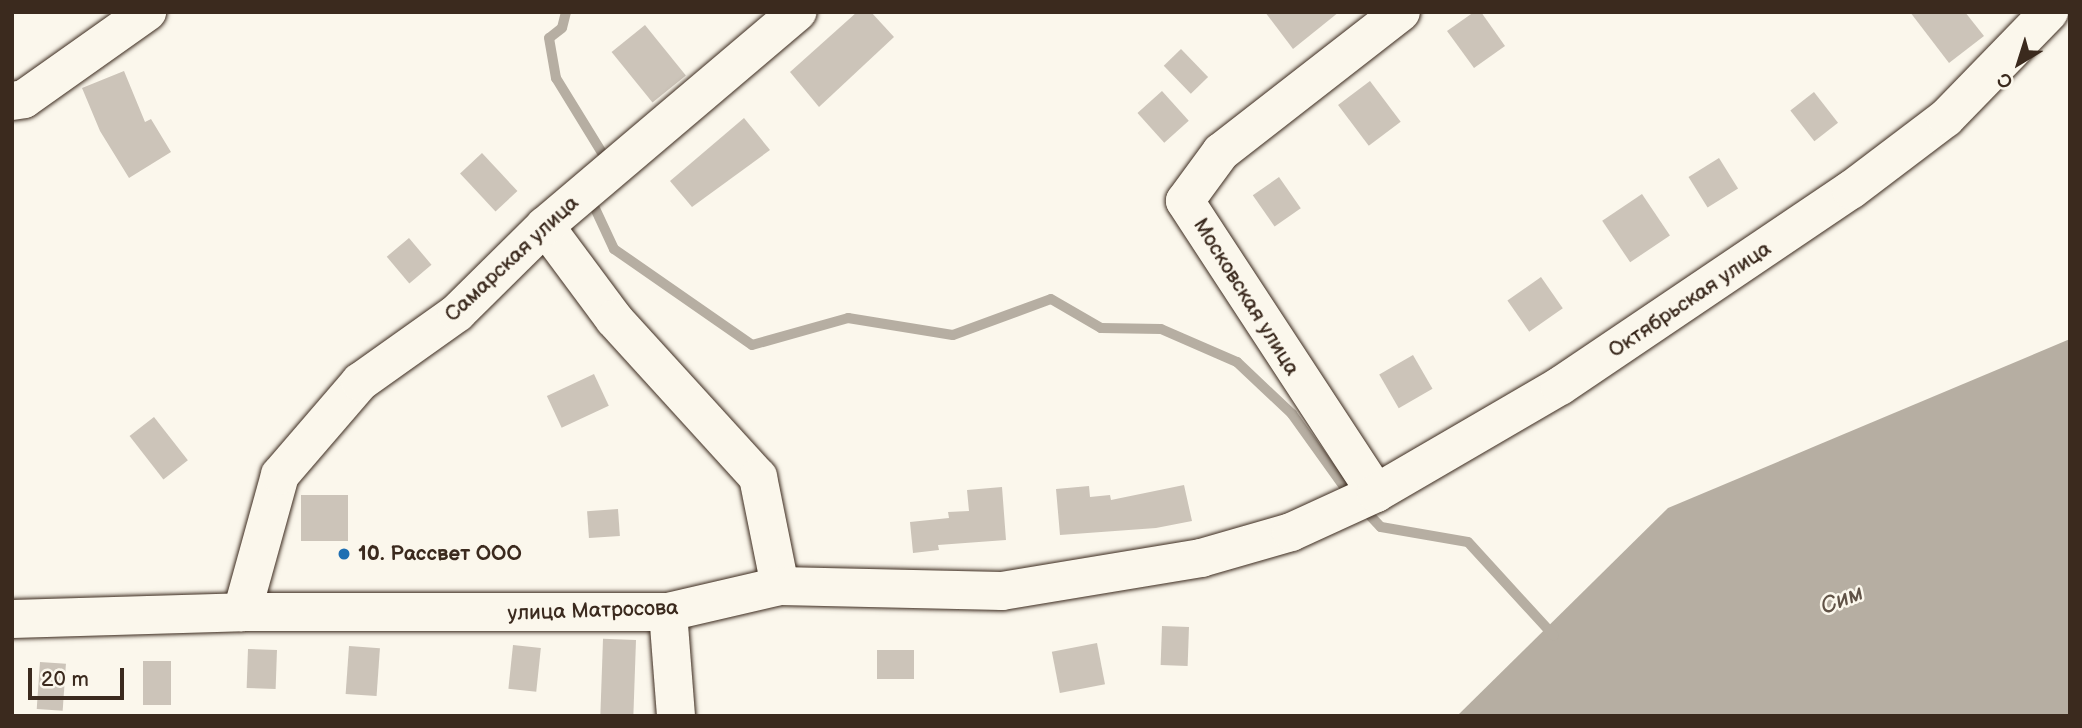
<!DOCTYPE html>
<html>
<head>
<meta charset="utf-8">
<style>
	body { margin:0 }
	#map { position:relative; width:2082px; height:728px; overflow:hidden; background:#fbf7ec; font-family:"Balsamiq Sans",sans-serif }
	div>[style] { position:absolute }
	.water>* { inset:0; background:#b6aea2 }
	.stream>* { height:10px; margin:-5px; padding:0 5px; transform-origin:5px; border-radius:5px; background:#b6aea2 }
	.building>* { inset:0; background:#ccc4b9; transform-origin:0 0 }
	.roads { filter:drop-shadow(0 0 2px #3b2a1e) drop-shadow(0 0 2px #3b2a1e) }
	.minor>* { height:38px; margin:-19px; padding:0 19px; transform-origin:19px; border-radius:19px; background:#fbf7ec }
	.major>* { height:38px; margin:-19px; padding:0 19px; transform-origin:19px; border-radius:19px; background:#fbf7ec }
	.dots>* { width:19px; height:19px; translate:-50% -50%; box-sizing:border-box; border:4px solid #fbf7ec; border-radius:50% }
	span { translate:-50% -50%; white-space:nowrap; text-align:center; line-height:1.15; -webkit-text-stroke:5px #fbf7ec; paint-order:stroke }
	.street-label { font-size:21px; color:#3b2a1e }
	.poi-label { font-size:21px; color:#3b2a1e; font-weight:700 }
	.left { translate:0 -50%; text-align:left }
	.water-label { font-size:23px; color:#605246; font-style:italic }
	.frame { position:absolute; inset:0; border:14px solid #3b2a1e; pointer-events:none }
	.north { position:absolute; left:1984px; top:28px; width:70px; height:70px; -webkit-text-stroke:5px #fbf7ec; paint-order:stroke; rotate:218deg; font-size:19px; font-weight:700; line-height:28px; text-align:center; color:#3b2a1e }
	.north::after { content:''; display:block; margin:auto; width:24px; height:32px; background:#3b2a1e; clip-path:polygon(50% 0,100% 100%,50% 72%,0 100%) }
	.scale { position:absolute; left:28px; top:668px; width:96px; height:32px; box-sizing:border-box; border:4px solid #3b2a1e; border-top:0; padding-left:9px; font-size:21px; line-height:24px; white-space:nowrap; color:#3b2a1e; -webkit-text-stroke:5px #fbf7ec; paint-order:stroke }
</style>
</head>
<body>
<div id="map">
	<div class="water">
		<div style="clip-path:polygon(2070px 339px,2070px 716px,1457px 716px,1668px 508px)"></div>
	</div>
	<div class="stream">
		<div style="left:566px;top:12px;width:16px;rotate:104deg"></div>
		<div style="left:562px;top:28px;width:16px;rotate:142deg"></div>
		<div style="left:549px;top:38px;width:41px;rotate:80.1deg"></div>
		<div style="left:556px;top:78px;width:97px;rotate:58.4deg"></div>
		<div style="left:599px;top:198px;width:8px;rotate:135deg"></div>
		<div style="left:593px;top:204px;width:50px;rotate:65deg"></div>
		<div style="left:614px;top:249px;width:168px;rotate:34.8deg"></div>
		<div style="left:752px;top:345px;width:100px;rotate:-15.7deg"></div>
		<div style="left:848px;top:318px;width:106px;rotate:9.2deg"></div>
		<div style="left:953px;top:335px;width:104px;rotate:-20.2deg"></div>
		<div style="left:1051px;top:299px;width:58px;rotate:30.1deg"></div>
		<div style="left:1101px;top:328px;width:60px;rotate:1deg"></div>
		<div style="left:1161px;top:329px;width:83px;rotate:23.5deg"></div>
		<div style="left:1237px;top:362px;width:76px;rotate:43.4deg"></div>
		<div style="left:1292px;top:414px;width:100px;rotate:54.4deg"></div>
		<div style="left:1363px;top:508px;width:26px;rotate:47deg"></div>
		<div style="left:1381px;top:527px;width:88px;rotate:9.8deg"></div>
		<div style="left:1468px;top:542px;width:127px;rotate:47.5deg"></div>
	</div>
	<div class="building">
		<div style="clip-path:polygon(857px 12px,871px 12px,894px 37px,819px 107px,790px 72px)"></div>
		<div style="clip-path:polygon(1265px 12px,1339px 12px,1293px 49px)"></div>
		<div style="clip-path:polygon(1474px 12px,1481px 12px,1505px 46px,1474px 68px,1447px 31px)"></div>
		<div style="clip-path:polygon(1910px 12px,1965px 12px,1984px 36px,1949px 63px)"></div>
		<div style="left:645px;top:25px;width:65px;height:43px;rotate:51deg"></div>
		<div style="left:1181px;top:49px;width:39px;height:24px;rotate:46deg"></div>
		<div style="clip-path:polygon(124px 71px,145px 122px,151px 119px,171px 152px,129px 178px,100px 131px,82px 88px)"></div>
		<div style="left:1370px;top:81px;width:51px;height:40px;rotate:53deg"></div>
		<div style="left:1162px;top:91px;width:40px;height:33px;rotate:48deg"></div>
		<div style="left:1814px;top:92px;width:39px;height:30px;rotate:52deg"></div>
		<div style="clip-path:polygon(744px 118px,770px 150px,692px 207px,670px 181px)"></div>
		<div style="left:482px;top:153px;width:52px;height:30px;rotate:47deg"></div>
		<div style="left:1719px;top:158px;width:36px;height:36px;rotate:58deg"></div>
		<div style="left:1279px;top:177px;width:38px;height:32px;rotate:55deg"></div>
		<div style="left:1642px;top:194px;width:50px;height:48px;rotate:56deg"></div>
		<div style="left:409px;top:238px;width:35px;height:29px;rotate:50deg"></div>
		<div style="left:1541px;top:277px;width:38px;height:41px;rotate:55deg"></div>
		<div style="left:1413px;top:355px;width:39px;height:39px;rotate:60deg"></div>
		<div style="left:594px;top:374px;width:35px;height:52px;rotate:65deg"></div>
		<div style="left:154px;top:417px;width:55px;height:31px;rotate:52deg"></div>
		<div style="clip-path:polygon(1184px 485px,1192px 521px,1156px 528px,1060px 535px,1056px 489px,1089px 486px,1090px 497px,1110px 495px,1111px 500px)"></div>
		<div style="clip-path:polygon(1002px 487px,1006px 540px,938px 545px,939px 550px,913px 553px,910px 522px,949px 518px,948px 512px,969px 511px,967px 490px)"></div>
		<div style="left:301px;top:495px;width:47px;height:46px"></div>
		<div style="left:618px;top:509px;width:27px;height:31px;rotate:86deg"></div>
		<div style="left:1162px;top:626px;width:27px;height:39px;rotate:2deg"></div>
		<div style="left:636px;top:640px;width:76px;height:33px;rotate:92deg"></div>
		<div style="left:1097px;top:643px;width:42px;height:46px;rotate:79deg"></div>
		<div style="left:513px;top:645px;width:28px;height:44px;rotate:6deg"></div>
		<div style="left:349px;top:646px;width:31px;height:48px;rotate:4deg"></div>
		<div style="left:248px;top:649px;width:29px;height:39px;rotate:2deg"></div>
		<div style="left:877px;top:650px;width:37px;height:29px"></div>
		<div style="left:143px;top:661px;width:28px;height:44px"></div>
		<div style="left:40px;top:662px;width:26px;height:47px;rotate:4deg"></div>
	</div>
	<div class="roads">
		<div class="minor">
			<div style="left:12px;top:101px;width:12px;rotate:-9deg"></div>
			<div style="left:24px;top:99px;width:151px;rotate:-35.3deg"></div>
			<div style="left:545px;top:226px;width:116px;rotate:53.4deg"></div>
			<div style="left:614px;top:319px;width:214px;rotate:47.7deg"></div>
			<div style="left:758px;top:477px;width:111px;rotate:78.6deg"></div>
			<div style="left:1376px;top:493px;width:349px;rotate:-123.2deg"></div>
			<div style="left:1185px;top:201px;width:61px;rotate:-53.7deg"></div>
			<div style="left:1221px;top:152px;width:228px;rotate:-37.9deg"></div>
			<div style="left:242px;top:612px;width:142px;rotate:-74.5deg"></div>
			<div style="left:280px;top:475px;width:123px;rotate:-49.3deg"></div>
			<div style="left:360px;top:382px;width:119px;rotate:-35.4deg"></div>
			<div style="left:457px;top:313px;width:124px;rotate:-44.7deg"></div>
			<div style="left:545px;top:226px;width:331px;rotate:-40.3deg"></div>
			<div style="left:668px;top:612px;width:104px;rotate:85.6deg"></div>
		</div>
		<div class="major">
			<div style="left:12px;top:619px;width:230px;rotate:-1.7deg"></div>
			<div style="left:242px;top:612px;width:426px"></div>
			<div style="left:668px;top:612px;width:115px;rotate:-13.1deg"></div>
			<div style="left:780px;top:586px;width:222px;rotate:1.3deg"></div>
			<div style="left:1002px;top:591px;width:202px;rotate:-9.4deg"></div>
			<div style="left:1201px;top:558px;width:94px;rotate:-16.1deg"></div>
			<div style="left:1291px;top:532px;width:94px;rotate:-24.6deg"></div>
			<div style="left:1376px;top:493px;width:213px;rotate:-30.2deg"></div>
			<div style="left:1560px;top:386px;width:351px;rotate:-34deg"></div>
			<div style="left:1851px;top:190px;width:119px;rotate:-37.2deg"></div>
			<div style="left:1946px;top:118px;width:148px;rotate:-45.8deg"></div>
		</div>
	</div>
	<div class="dots">
		<div style="left:344px;top:554px;background:#1f6fb2"></div>
	</div>
	<div class="street-label">
		<span style="left:512px;top:259px;rotate:-43deg">Самарская улица</span>
		<span style="left:1246px;top:297px;rotate:58deg">Московская улица</span>
		<span style="left:1690px;top:300px;rotate:-34deg">Октябрьская улица</span>
		<span style="left:593px;top:611px;rotate:-2deg">улица Матросова</span>
	</div>
	<div class="poi-label">
		<span class="left" style="left:358px;top:554px">10. Рассвет ООО</span>
	</div>
	<div class="water-label">
		<span style="left:1842px;top:600px;rotate:-22deg">Сим</span>
	</div>
	<div class="frame"></div>
	<div class="north">С</div>
	<div class="scale">20 m</div>
</div>
</body>
</html>
